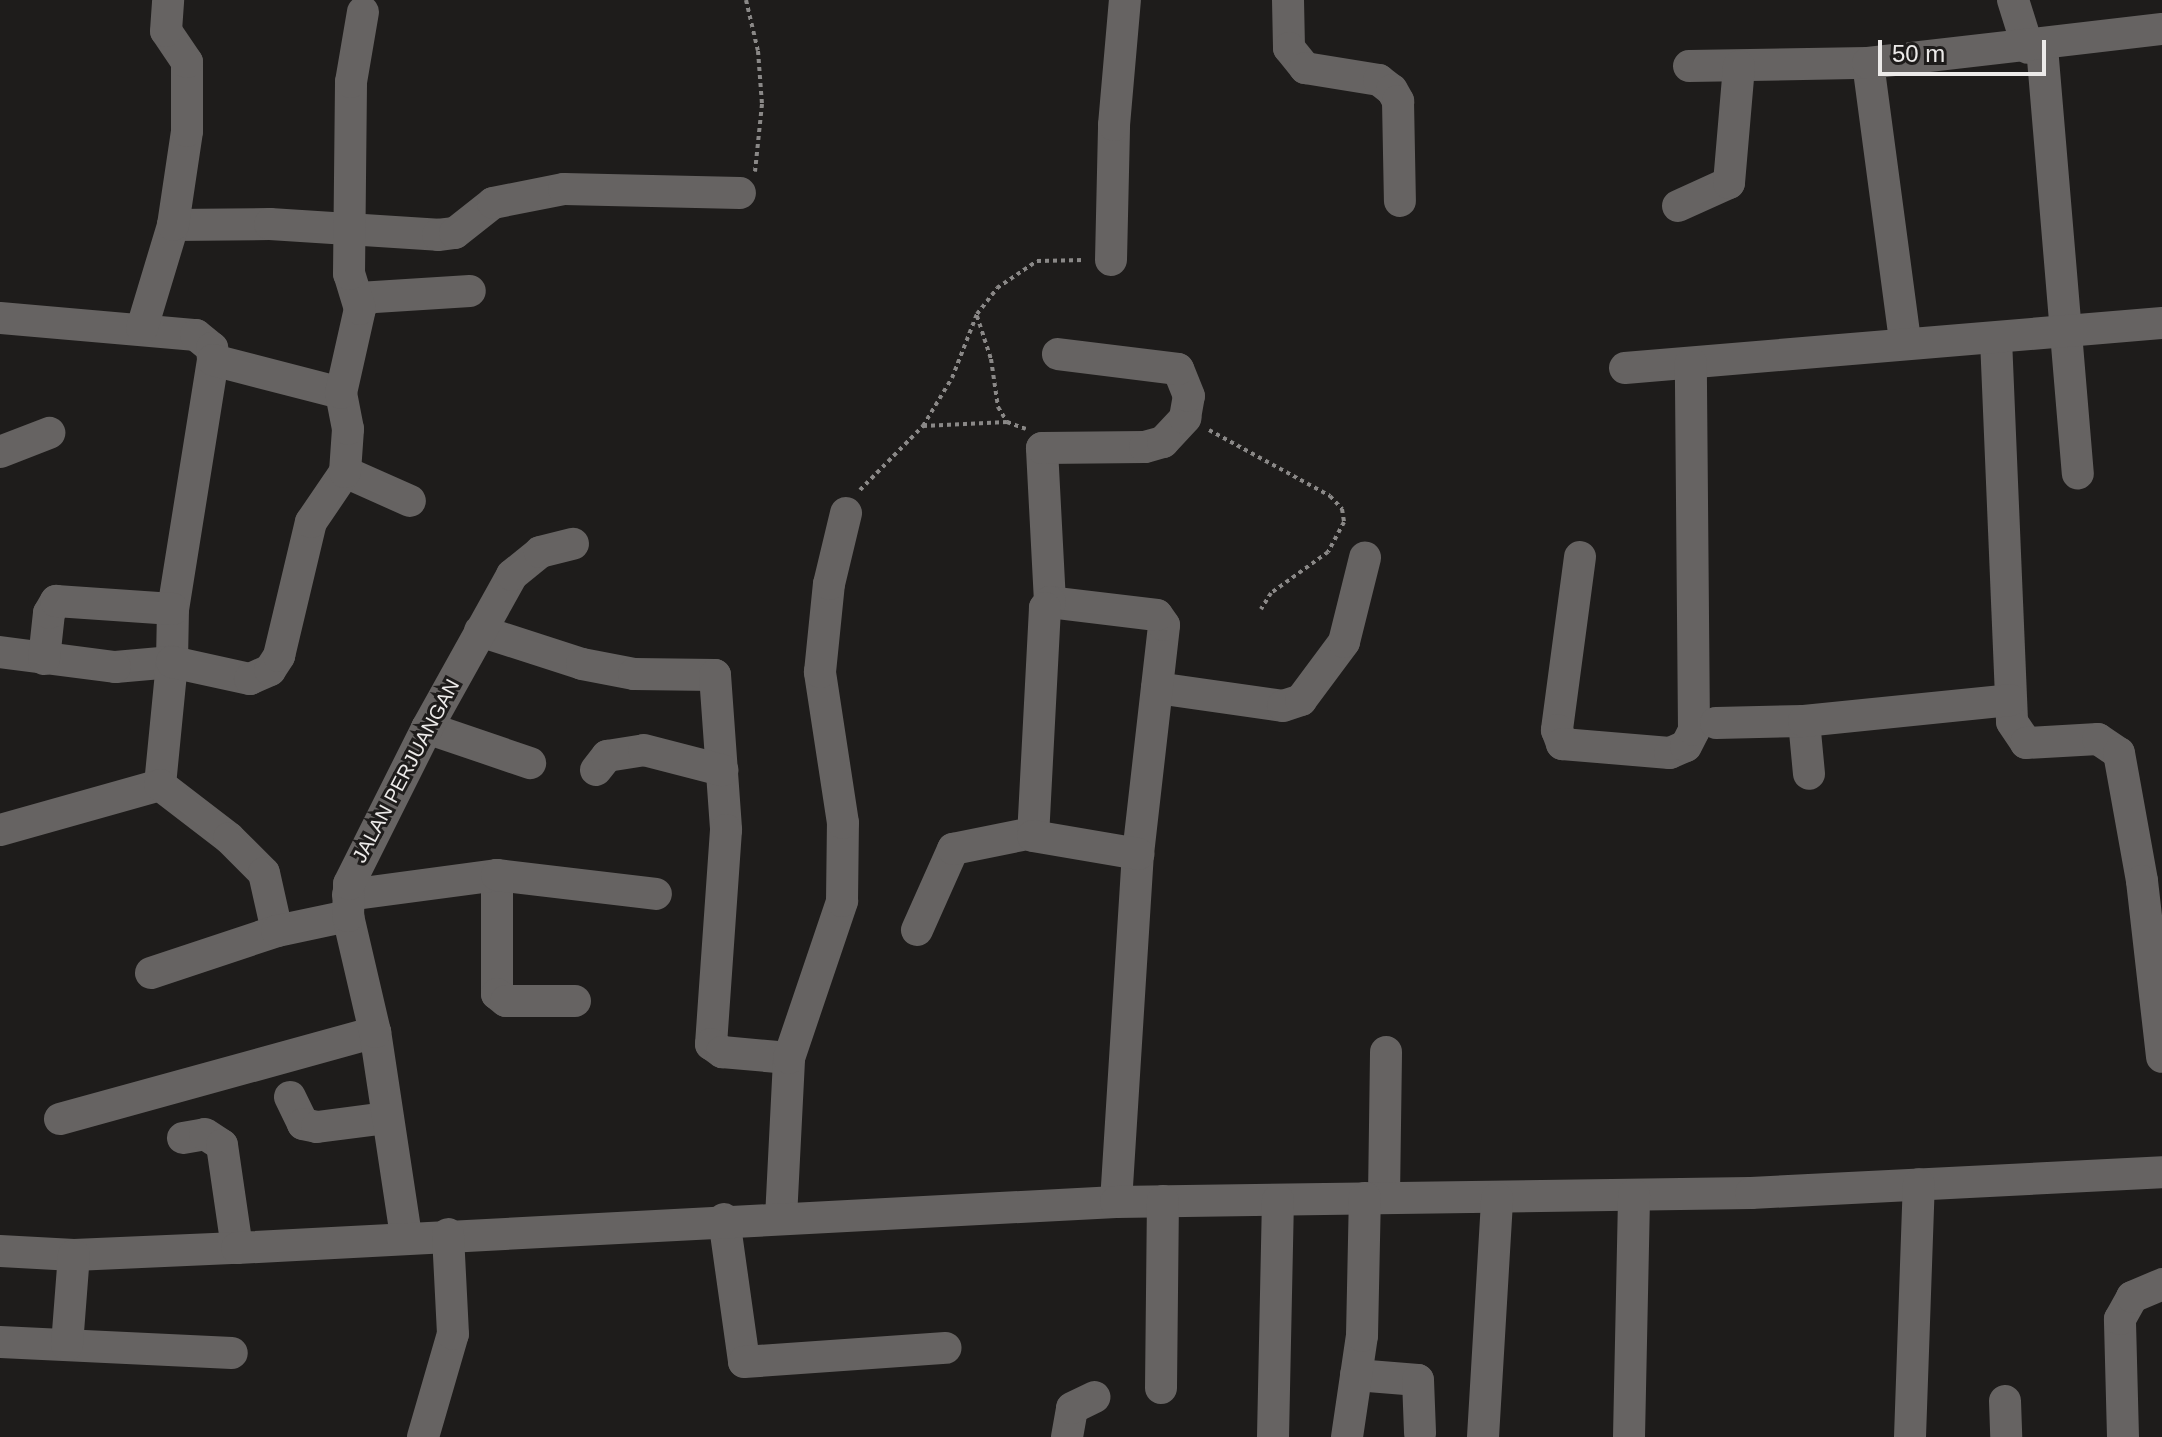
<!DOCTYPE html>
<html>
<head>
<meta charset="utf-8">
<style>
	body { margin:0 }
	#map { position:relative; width:2162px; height:1437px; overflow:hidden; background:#1e1c1b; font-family:Arial,sans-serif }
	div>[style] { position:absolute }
	.path>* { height:4px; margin-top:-2px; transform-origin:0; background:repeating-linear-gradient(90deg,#8a8887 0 4px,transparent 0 8px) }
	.minor>* { height:32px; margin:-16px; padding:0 16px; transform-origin:16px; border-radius:16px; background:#666362 }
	span { translate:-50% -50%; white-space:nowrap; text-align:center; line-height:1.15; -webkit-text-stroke:6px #1e1c1b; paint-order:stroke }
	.street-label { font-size:20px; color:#eceae9 }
	.scale { position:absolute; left:1878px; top:40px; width:168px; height:36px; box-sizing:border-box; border:4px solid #eceae9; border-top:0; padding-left:10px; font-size:24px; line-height:28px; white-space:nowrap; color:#eceae9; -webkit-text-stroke:6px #1e1c1b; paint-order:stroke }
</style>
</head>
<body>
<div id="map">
	<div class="path">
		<div style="left:746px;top:0;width:52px;rotate:76.8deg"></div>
		<div style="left:758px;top:51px;width:53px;rotate:85.7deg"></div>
		<div style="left:762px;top:104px;width:68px;rotate:95.9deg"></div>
		<div style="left:977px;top:316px;width:45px;rotate:72deg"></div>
		<div style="left:991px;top:359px;width:49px;rotate:81.7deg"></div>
		<div style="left:998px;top:407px;width:17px;rotate:59deg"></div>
		<div style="left:1007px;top:422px;width:20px;rotate:20deg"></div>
		<div style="left:923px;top:426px;width:84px;rotate:-2.7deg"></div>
		<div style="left:1209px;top:430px;width:138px;rotate:28.6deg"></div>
		<div style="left:1330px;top:496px;width:18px;rotate:47deg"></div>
		<div style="left:1342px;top:509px;width:13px;rotate:81deg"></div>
		<div style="left:1344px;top:522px;width:34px;rotate:118deg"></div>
		<div style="left:1328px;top:552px;width:70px;rotate:144.3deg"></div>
		<div style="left:1271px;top:593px;width:19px;rotate:122deg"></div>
		<div style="left:860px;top:490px;width:90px;rotate:-45.5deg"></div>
		<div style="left:923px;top:426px;width:56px;rotate:-58.9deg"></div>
		<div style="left:952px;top:378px;width:69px;rotate:-68.7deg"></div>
		<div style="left:977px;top:314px;width:33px;rotate:-52deg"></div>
		<div style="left:997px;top:288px;width:48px;rotate:-34deg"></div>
		<div style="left:1037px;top:261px;width:48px;rotate:-1.2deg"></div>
	</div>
	<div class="minor">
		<div style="left:1288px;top:0;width:48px;rotate:88.8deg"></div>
		<div style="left:1289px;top:48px;width:26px;rotate:51deg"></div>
		<div style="left:1305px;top:68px;width:75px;rotate:9.2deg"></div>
		<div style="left:1379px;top:80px;width:16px;rotate:38deg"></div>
		<div style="left:1392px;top:90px;width:13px;rotate:61deg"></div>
		<div style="left:1398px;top:101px;width:100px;rotate:88.9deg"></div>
		<div style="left:2013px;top:0;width:50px;rotate:72.6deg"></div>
		<div style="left:2042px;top:47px;width:428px;rotate:85.2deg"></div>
		<div style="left:1868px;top:63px;width:281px;rotate:82.4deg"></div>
		<div style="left:1689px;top:66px;width:179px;rotate:-1deg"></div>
		<div style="left:1868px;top:63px;width:296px;rotate:-6.6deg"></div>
		<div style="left:1678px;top:206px;width:56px;rotate:-24.3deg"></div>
		<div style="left:1729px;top:183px;width:117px;rotate:-85.1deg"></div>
		<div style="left:173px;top:225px;width:97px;rotate:-0.6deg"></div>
		<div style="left:270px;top:224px;width:168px;rotate:3.7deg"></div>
		<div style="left:438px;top:235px;width:17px;rotate:-7deg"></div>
		<div style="left:455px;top:233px;width:48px;rotate:-38.3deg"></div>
		<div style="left:493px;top:203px;width:72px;rotate:-11.2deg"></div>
		<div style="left:564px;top:189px;width:176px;rotate:1.3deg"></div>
		<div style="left:1111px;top:260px;width:135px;rotate:-88.7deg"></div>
		<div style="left:1114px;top:125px;width:125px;rotate:-85deg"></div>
		<div style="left:359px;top:298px;width:111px;rotate:-3.6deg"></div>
		<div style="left:0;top:318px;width:197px;rotate:5deg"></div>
		<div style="left:196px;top:335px;width:21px;rotate:39deg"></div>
		<div style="left:212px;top:348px;width:12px;rotate:85deg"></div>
		<div style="left:213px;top:360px;width:252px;rotate:99.1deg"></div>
		<div style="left:173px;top:609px;width:53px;rotate:91.1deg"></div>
		<div style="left:172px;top:662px;width:57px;rotate:175deg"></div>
		<div style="left:115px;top:667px;width:116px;rotate:-172.6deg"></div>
		<div style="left:142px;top:328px;width:108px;rotate:-73.2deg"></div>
		<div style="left:173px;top:225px;width:95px;rotate:-81.5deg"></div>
		<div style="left:187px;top:131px;width:69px;rotate:-90deg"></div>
		<div style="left:187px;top:62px;width:37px;rotate:-124deg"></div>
		<div style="left:166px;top:31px;width:31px;rotate:-86deg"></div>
		<div style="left:1996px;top:339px;width:383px;rotate:87.6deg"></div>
		<div style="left:2012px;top:722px;width:25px;rotate:56deg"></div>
		<div style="left:2026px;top:743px;width:72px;rotate:-3.2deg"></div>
		<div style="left:2098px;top:739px;width:25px;rotate:34deg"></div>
		<div style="left:2119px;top:753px;width:130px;rotate:79.8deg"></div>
		<div style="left:2142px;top:881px;width:177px;rotate:83.5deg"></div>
		<div style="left:213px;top:360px;width:132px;rotate:14.5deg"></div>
		<div style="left:1625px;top:368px;width:539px;rotate:-4.79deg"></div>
		<div style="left:0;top:452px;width:53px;rotate:-21.2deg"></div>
		<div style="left:345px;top:472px;width:71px;rotate:24deg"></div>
		<div style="left:1580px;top:557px;width:175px;rotate:97.6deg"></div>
		<div style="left:1557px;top:730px;width:15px;rotate:70deg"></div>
		<div style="left:1562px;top:744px;width:108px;rotate:4.8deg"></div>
		<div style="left:1670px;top:753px;width:17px;rotate:-24deg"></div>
		<div style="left:1686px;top:746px;width:18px;rotate:-63deg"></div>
		<div style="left:1694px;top:730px;width:367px;rotate:-90.5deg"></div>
		<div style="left:1050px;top:602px;width:154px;rotate:-93deg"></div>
		<div style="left:1042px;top:448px;width:103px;rotate:-0.6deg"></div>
		<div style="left:1145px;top:447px;width:19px;rotate:-16deg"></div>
		<div style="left:1163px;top:442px;width:33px;rotate:-47deg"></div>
		<div style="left:1185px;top:418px;width:22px;rotate:-80deg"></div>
		<div style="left:1189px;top:396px;width:29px;rotate:-112deg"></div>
		<div style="left:1178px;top:369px;width:121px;rotate:-172.9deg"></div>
		<div style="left:480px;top:631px;width:107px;rotate:17.9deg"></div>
		<div style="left:582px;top:664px;width:53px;rotate:10.9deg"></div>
		<div style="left:634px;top:674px;width:81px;rotate:0.7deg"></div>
		<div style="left:715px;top:675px;width:155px;rotate:85.9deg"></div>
		<div style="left:726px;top:830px;width:215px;rotate:94deg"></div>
		<div style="left:711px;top:1044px;width:14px;rotate:36deg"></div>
		<div style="left:722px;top:1052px;width:67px;rotate:5.1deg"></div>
		<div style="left:44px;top:659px;width:46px;rotate:-83.8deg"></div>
		<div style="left:49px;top:613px;width:14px;rotate:-60deg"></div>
		<div style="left:56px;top:601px;width:117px;rotate:3.9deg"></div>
		<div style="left:1157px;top:688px;width:127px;rotate:8.1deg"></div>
		<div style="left:1283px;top:706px;width:19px;rotate:-18deg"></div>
		<div style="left:1301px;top:700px;width:72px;rotate:-53.4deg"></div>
		<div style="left:1344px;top:642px;width:87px;rotate:-76deg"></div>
		<div style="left:1804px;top:721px;width:53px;rotate:84.6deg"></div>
		<div style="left:1716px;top:723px;width:88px;rotate:-1.3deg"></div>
		<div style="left:1804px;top:721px;width:207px;rotate:-5.8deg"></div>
		<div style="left:427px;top:728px;width:109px;rotate:18.8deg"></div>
		<div style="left:596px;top:770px;width:18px;rotate:-52deg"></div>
		<div style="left:607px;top:756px;width:37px;rotate:-9deg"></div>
		<div style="left:644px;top:750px;width:81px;rotate:14.4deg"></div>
		<div style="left:160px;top:785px;width:124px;rotate:-84.4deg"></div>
		<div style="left:172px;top:662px;width:80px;rotate:12.3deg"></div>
		<div style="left:250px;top:679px;width:22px;rotate:-24deg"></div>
		<div style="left:270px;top:670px;width:17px;rotate:-57deg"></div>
		<div style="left:279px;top:656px;width:138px;rotate:-76.6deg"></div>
		<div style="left:311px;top:522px;width:60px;rotate:-55.8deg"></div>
		<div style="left:345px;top:472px;width:43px;rotate:-86deg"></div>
		<div style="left:348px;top:429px;width:37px;rotate:-101deg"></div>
		<div style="left:341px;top:393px;width:86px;rotate:-77.3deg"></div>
		<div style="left:360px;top:309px;width:37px;rotate:-107deg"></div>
		<div style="left:349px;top:274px;width:192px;rotate:-89.4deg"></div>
		<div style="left:351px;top:82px;width:71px;rotate:-80.3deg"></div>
		<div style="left:0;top:830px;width:166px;rotate:-15.7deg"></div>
		<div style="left:160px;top:785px;width:87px;rotate:37.5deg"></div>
		<div style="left:229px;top:838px;width:49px;rotate:45deg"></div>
		<div style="left:264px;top:873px;width:59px;rotate:77.4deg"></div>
		<div style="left:497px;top:875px;width:119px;rotate:90deg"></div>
		<div style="left:497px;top:994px;width:11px;rotate:38deg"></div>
		<div style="left:506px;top:1001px;width:69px"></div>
		<div style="left:348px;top:895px;width:150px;rotate:-7.6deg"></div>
		<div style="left:497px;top:875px;width:160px;rotate:6.8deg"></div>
		<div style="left:917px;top:930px;width:89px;rotate:-66deg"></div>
		<div style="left:953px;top:849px;width:81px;rotate:-11.4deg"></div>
		<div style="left:151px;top:973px;width:133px;rotate:-18.4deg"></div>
		<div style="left:277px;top:931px;width:73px;rotate:-11.9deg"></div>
		<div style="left:290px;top:1097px;width:30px;rotate:64deg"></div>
		<div style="left:303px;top:1124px;width:14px;rotate:12deg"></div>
		<div style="left:317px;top:1127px;width:71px;rotate:-7.3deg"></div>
		<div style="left:60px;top:1119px;width:327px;rotate:-15.4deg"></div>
		<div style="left:183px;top:1138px;width:22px;rotate:-10deg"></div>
		<div style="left:205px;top:1134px;width:20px;rotate:33deg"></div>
		<div style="left:222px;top:1145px;width:104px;rotate:81.7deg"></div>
		<div style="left:1384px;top:1197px;width:145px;rotate:-89.2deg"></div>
		<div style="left:1116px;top:1202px;width:349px;rotate:-86.4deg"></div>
		<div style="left:1138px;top:854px;width:230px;rotate:-83.5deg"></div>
		<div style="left:1164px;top:625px;width:12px;rotate:-125deg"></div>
		<div style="left:1157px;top:615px;width:108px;rotate:-173.1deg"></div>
		<div style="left:1050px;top:602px;width:8px;rotate:130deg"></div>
		<div style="left:1045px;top:608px;width:228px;rotate:93deg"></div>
		<div style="left:1033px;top:836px;width:107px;rotate:9.7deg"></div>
		<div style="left:781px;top:1218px;width:160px;rotate:-87.1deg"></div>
		<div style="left:789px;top:1058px;width:166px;rotate:-71.3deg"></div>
		<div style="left:842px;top:901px;width:78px;rotate:-89.3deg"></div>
		<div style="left:843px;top:823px;width:153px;rotate:-98.7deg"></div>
		<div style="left:820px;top:672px;width:88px;rotate:-84.2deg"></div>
		<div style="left:829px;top:584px;width:73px;rotate:-76.5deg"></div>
		<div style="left:724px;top:1219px;width:144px;rotate:82deg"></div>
		<div style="left:744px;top:1362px;width:202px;rotate:-4deg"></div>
		<div style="left:406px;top:1236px;width:206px;rotate:-98.6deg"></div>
		<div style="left:375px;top:1032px;width:119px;rotate:-103.1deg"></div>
		<div style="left:348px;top:916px;width:32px;rotate:-88deg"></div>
		<div style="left:349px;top:884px;width:174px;rotate:-63.4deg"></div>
		<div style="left:427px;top:728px;width:175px;rotate:-60.9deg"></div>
		<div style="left:512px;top:575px;width:36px;rotate:-39deg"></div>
		<div style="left:540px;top:552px;width:34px;rotate:-14deg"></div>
		<div style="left:0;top:1251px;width:74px;rotate:3.1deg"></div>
		<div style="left:74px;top:1255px;width:163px;rotate:-2.5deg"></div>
		<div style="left:237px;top:1248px;width:880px;rotate:-3deg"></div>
		<div style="left:1116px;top:1202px;width:635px;rotate:-0.81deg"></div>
		<div style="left:1751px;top:1193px;width:412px;rotate:-2.9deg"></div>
		<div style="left:0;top:1342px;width:232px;rotate:2.7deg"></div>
		<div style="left:67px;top:1345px;width:90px;rotate:-85.6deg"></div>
		<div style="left:1356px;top:1375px;width:62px;rotate:4.6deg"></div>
		<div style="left:1418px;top:1380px;width:53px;rotate:87.8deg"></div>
		<div style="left:1161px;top:1388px;width:187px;rotate:-89.4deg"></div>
		<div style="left:2005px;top:1401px;width:36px;rotate:88deg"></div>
		<div style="left:423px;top:1437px;width:107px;rotate:-73.8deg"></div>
		<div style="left:453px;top:1334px;width:100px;rotate:-92.9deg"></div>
		<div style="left:1067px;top:1437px;width:29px;rotate:-80deg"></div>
		<div style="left:1072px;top:1408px;width:25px;rotate:-26deg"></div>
		<div style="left:1273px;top:1437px;width:237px;rotate:-88.8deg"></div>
		<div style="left:1347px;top:1437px;width:102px;rotate:-81.6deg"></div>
		<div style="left:1362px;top:1336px;width:138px;rotate:-88.8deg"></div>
		<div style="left:1483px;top:1437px;width:239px;rotate:-86.6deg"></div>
		<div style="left:1629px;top:1437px;width:242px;rotate:-88.8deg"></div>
		<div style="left:1910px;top:1437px;width:253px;rotate:-88deg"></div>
		<div style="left:2123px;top:1437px;width:118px;rotate:-91.5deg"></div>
		<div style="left:2120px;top:1319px;width:25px;rotate:-61deg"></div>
		<div style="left:2132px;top:1297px;width:33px;rotate:-23deg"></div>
	</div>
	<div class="street-label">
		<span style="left:406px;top:771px;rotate:-62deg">JALAN PERJUANGAN</span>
	</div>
	<div class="scale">50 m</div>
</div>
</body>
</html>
